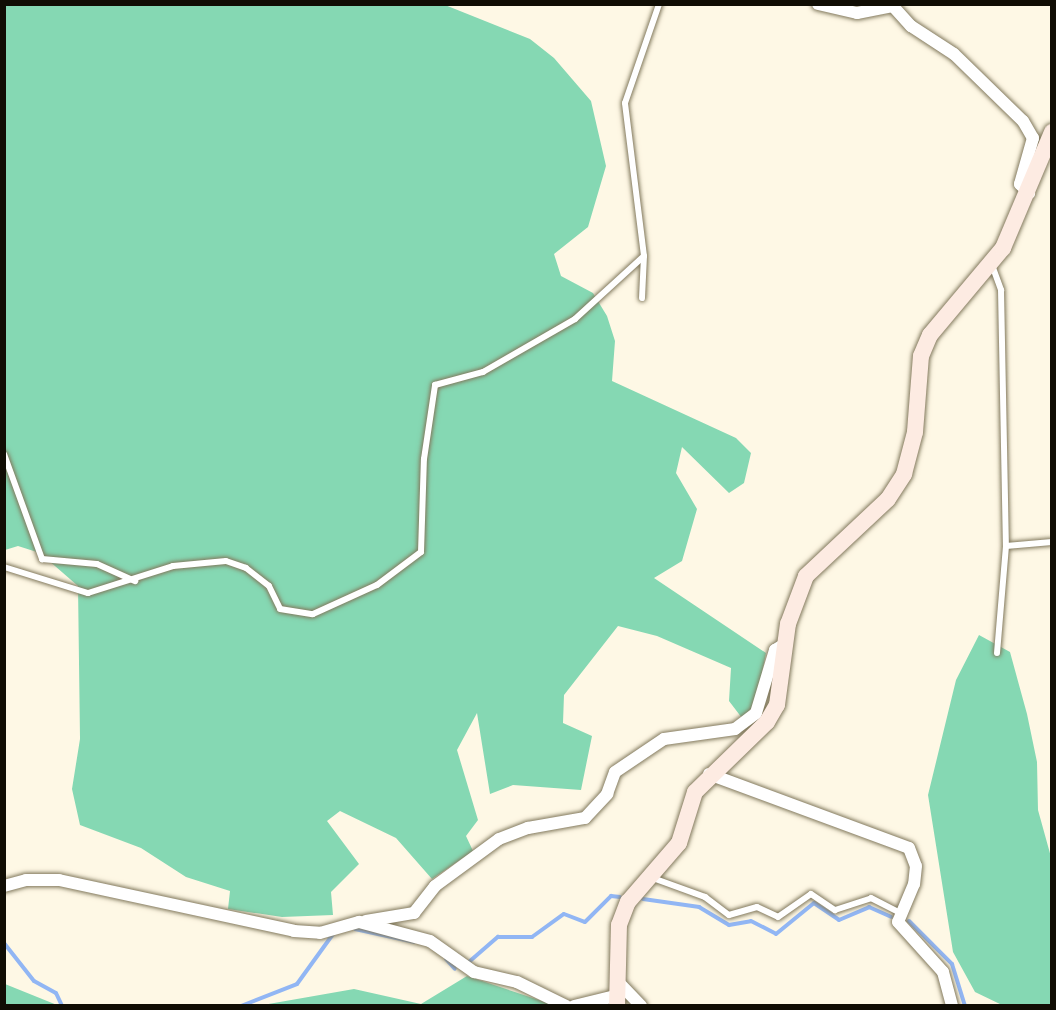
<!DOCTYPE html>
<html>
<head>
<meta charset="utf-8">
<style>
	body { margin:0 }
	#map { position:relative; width:1056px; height:1010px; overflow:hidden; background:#fef8e5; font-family:Montserrat,sans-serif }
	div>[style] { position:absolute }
	.forest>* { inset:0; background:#85d8b3 }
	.stream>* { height:4px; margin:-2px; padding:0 2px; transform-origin:2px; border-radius:2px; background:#91b6f4 }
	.roads { filter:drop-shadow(0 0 2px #82795d) drop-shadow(0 0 2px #82795d) }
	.lane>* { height:6px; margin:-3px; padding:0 3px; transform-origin:3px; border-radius:3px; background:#fff }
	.street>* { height:12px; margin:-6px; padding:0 6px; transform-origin:6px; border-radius:6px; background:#fff }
	.secondary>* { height:16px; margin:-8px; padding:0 8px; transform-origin:8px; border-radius:8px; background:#fdebe2 }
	span { translate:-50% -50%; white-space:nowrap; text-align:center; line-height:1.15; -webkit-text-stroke:4.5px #fff; paint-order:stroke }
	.frame { position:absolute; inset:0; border:6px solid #100d04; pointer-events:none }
</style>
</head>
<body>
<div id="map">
	<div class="forest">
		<div style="clip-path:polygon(5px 5px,445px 5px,530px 39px,554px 58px,591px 101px,606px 166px,588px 227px,554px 254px,561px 276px,593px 293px,607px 316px,615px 341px,612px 381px,736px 438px,751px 453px,744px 483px,729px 493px,682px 447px,676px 473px,697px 509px,682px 561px,654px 578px,766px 653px,756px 704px,742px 718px,729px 701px,731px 668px,657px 636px,618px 626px,564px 695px,563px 723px,592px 736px,581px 790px,513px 785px,490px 794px,477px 713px,457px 750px,478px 820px,466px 836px,473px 851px,432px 879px,396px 838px,340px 811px,327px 821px,359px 864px,331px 892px,333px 915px,282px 917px,228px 909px,230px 891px,186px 877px,141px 848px,80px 825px,72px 789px,80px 739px,78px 586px,40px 553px,18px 546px,5px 550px)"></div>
		<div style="clip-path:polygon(979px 635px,1010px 652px,1027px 714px,1037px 762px,1038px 810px,1051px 857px,1051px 1005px,1002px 1005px,975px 992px,953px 952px,928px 795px,956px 680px)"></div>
		<div style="clip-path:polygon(467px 976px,554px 1005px,257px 1006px,354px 989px,421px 1004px)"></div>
		<div style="clip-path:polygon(4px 984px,5px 984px,57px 1005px,5px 1005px)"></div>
	</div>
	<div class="stream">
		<div style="left:643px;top:899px;width:57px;rotate:8.1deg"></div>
		<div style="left:699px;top:907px;width:35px;rotate:31deg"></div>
		<div style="left:729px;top:925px;width:22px;rotate:-10deg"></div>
		<div style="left:751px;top:921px;width:28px;rotate:27deg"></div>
		<div style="left:776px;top:934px;width:49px;rotate:-39.2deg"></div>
		<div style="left:814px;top:903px;width:30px;rotate:34deg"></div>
		<div style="left:839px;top:920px;width:33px;rotate:-23deg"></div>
		<div style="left:869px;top:907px;width:24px;rotate:24deg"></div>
		<div style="left:909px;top:921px;width:61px;rotate:45deg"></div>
		<div style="left:952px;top:964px;width:44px;rotate:72.8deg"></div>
		<div style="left:355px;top:929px;width:60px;rotate:12.4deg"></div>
		<div style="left:4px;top:943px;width:48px;rotate:51.7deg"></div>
		<div style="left:34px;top:981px;width:25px;rotate:29deg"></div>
		<div style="left:56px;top:993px;width:14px;rotate:65deg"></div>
		<div style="left:446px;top:959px;width:13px;rotate:48deg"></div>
		<div style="left:470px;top:961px;width:37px;rotate:-41deg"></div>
		<div style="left:498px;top:937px;width:34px"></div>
		<div style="left:532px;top:937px;width:39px;rotate:-36deg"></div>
		<div style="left:564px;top:914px;width:22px;rotate:21deg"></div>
		<div style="left:585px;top:922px;width:37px;rotate:-45deg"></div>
		<div style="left:611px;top:896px;width:9px;rotate:6deg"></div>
		<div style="left:241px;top:1006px;width:60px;rotate:-21.4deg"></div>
		<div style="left:297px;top:984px;width:62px;rotate:-54.2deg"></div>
	</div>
	<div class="roads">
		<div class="lane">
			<div style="left:992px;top:265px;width:27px;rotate:70deg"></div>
			<div style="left:1001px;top:290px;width:256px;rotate:88.9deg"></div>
			<div style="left:1006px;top:546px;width:46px;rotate:-5deg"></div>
			<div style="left:642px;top:298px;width:42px;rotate:-87.3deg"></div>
			<div style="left:644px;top:256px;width:154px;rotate:-97.1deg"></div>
			<div style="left:625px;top:103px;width:105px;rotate:-71deg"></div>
			<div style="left:4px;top:454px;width:112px;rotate:70.1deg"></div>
			<div style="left:42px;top:559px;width:55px;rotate:5.2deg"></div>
			<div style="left:97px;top:564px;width:42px;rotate:24.1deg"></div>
			<div style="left:4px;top:567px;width:88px;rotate:17.2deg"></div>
			<div style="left:88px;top:593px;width:89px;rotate:-17.6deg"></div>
			<div style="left:173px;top:566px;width:53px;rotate:-5.4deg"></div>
			<div style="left:226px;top:561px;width:21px;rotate:19deg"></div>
			<div style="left:246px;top:568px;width:29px;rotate:38deg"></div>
			<div style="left:269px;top:586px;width:25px;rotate:64deg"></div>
			<div style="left:280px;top:609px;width:33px;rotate:9deg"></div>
			<div style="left:313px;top:614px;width:70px;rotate:-24.4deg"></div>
			<div style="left:377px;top:585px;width:55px;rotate:-36.9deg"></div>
			<div style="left:421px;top:552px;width:93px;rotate:-88.2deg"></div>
			<div style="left:424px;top:459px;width:75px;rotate:-81.5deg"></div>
			<div style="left:435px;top:385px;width:50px;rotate:-15.2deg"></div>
			<div style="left:483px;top:372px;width:106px;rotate:-29.9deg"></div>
			<div style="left:575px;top:319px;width:93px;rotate:-42.4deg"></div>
			<div style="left:997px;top:653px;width:107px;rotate:-85.2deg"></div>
			<div style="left:650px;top:877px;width:59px;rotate:20deg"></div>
			<div style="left:705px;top:897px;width:30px;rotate:37deg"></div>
			<div style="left:729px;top:915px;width:29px;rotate:-16deg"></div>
			<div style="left:757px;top:907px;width:23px;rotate:25deg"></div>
			<div style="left:778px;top:917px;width:40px;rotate:-34.9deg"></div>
			<div style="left:811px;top:894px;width:29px;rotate:34deg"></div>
			<div style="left:835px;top:910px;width:38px;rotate:-18deg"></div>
			<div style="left:871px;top:898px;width:31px;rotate:27deg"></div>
		</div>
		<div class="street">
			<div style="left:818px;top:4px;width:40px;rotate:13deg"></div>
			<div style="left:857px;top:13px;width:36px;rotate:-11deg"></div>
			<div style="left:891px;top:4px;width:30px;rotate:48deg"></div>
			<div style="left:911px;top:26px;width:51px;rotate:33.1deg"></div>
			<div style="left:954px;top:54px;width:96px;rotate:44.2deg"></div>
			<div style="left:1023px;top:121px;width:20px;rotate:60deg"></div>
			<div style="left:1033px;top:138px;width:48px;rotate:105.8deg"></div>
			<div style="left:1020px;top:184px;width:13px;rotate:45deg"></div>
			<div style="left:709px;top:774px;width:213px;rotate:20.3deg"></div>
			<div style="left:909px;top:848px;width:19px;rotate:69deg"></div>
			<div style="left:916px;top:866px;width:18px;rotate:96deg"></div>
			<div style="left:914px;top:884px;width:41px;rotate:112.8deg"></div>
			<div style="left:898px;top:922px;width:67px;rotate:48deg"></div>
			<div style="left:943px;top:972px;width:35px;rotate:75deg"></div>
			<div style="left:4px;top:886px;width:23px;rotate:-15deg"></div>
			<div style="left:26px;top:880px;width:33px"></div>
			<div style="left:59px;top:880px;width:240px;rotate:12.2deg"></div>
			<div style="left:294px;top:931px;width:26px;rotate:4deg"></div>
			<div style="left:320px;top:933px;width:41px;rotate:-15.8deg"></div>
			<div style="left:359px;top:922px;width:73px;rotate:15deg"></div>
			<div style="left:430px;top:941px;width:54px;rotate:35.2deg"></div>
			<div style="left:474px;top:972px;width:44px;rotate:13.1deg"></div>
			<div style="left:517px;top:982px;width:55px;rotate:26.1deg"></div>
			<div style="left:366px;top:921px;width:49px;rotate:-9.5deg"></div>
			<div style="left:414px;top:913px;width:34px;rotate:-52deg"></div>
			<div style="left:435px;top:886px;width:79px;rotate:-36.3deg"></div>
			<div style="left:499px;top:839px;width:31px;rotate:-21deg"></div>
			<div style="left:528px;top:828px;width:58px;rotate:-10deg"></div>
			<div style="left:585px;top:818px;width:33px;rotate:-47deg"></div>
			<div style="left:607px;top:794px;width:23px;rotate:-70deg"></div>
			<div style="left:615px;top:772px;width:59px;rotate:-34deg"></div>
			<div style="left:664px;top:739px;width:72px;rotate:-8deg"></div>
			<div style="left:735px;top:729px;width:26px;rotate:-37deg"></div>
			<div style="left:756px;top:713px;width:66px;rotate:-73.2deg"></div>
			<div style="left:775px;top:650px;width:13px;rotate:-32deg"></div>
			<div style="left:621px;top:985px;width:29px;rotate:46deg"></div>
			<div style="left:574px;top:1006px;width:42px;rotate:-13.7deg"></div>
		</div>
		<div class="secondary">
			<div style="left:617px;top:1006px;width:81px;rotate:-88.6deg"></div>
			<div style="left:619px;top:925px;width:25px;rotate:-69deg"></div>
			<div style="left:628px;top:902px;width:78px;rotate:-49.2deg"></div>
			<div style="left:679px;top:843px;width:53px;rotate:-72.6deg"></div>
			<div style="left:695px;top:792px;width:100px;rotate:-44.2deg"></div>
			<div style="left:767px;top:722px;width:20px;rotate:-60deg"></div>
			<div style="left:777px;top:705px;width:82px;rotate:-82.3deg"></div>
			<div style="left:788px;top:624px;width:51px;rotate:-69.4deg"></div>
			<div style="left:806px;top:576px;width:112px;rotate:-43.2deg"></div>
			<div style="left:888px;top:499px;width:30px;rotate:-57deg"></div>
			<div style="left:904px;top:474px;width:43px;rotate:-75.3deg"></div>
			<div style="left:915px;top:432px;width:76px;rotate:-85.5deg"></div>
			<div style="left:921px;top:356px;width:23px;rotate:-67deg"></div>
			<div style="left:930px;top:335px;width:114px;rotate:-50deg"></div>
			<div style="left:1003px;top:248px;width:126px;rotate:-67.1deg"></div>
		</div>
	</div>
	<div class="frame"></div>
</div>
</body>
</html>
